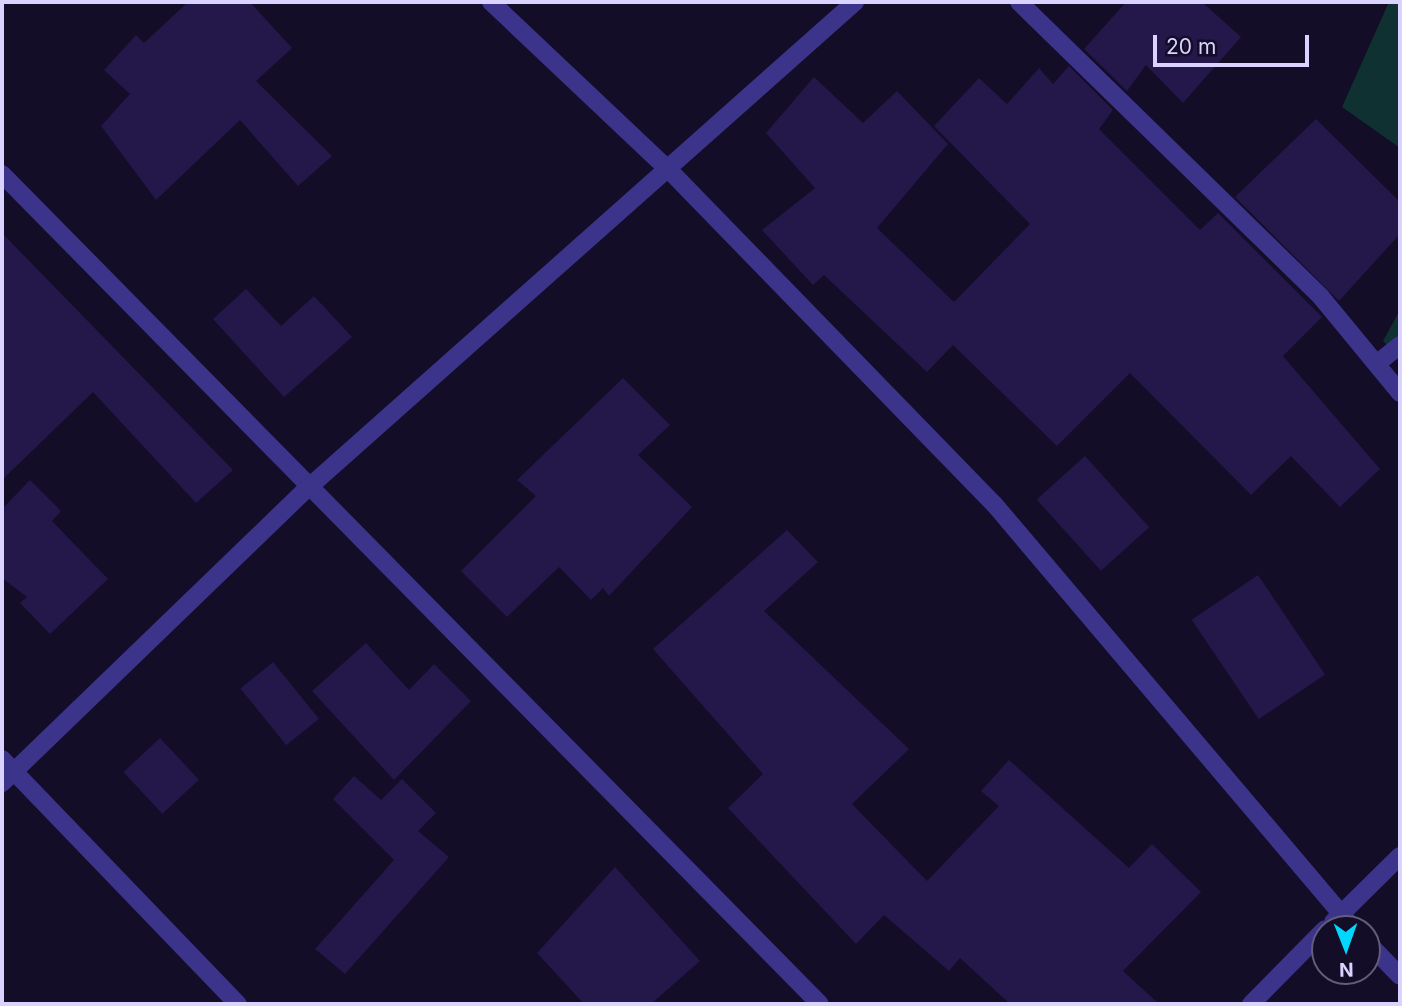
<!DOCTYPE html>
<html>
<head>
<meta charset="utf-8">
<style>
	body { margin:0 }
	#map { position:relative; width:1402px; height:1006px; overflow:hidden; background:#130d27; font-family:Inter,sans-serif }
	div>[style] { position:absolute }
	.green>* { inset:0; background:#0f3131 }
	.building>* { inset:0; background:#24174a; transform-origin:0 0 }
	.street>* { height:18px; margin:-9px; padding:0 9px; transform-origin:9px; border-radius:9px; background:#3c338a }
	span { translate:-50% -50%; white-space:nowrap; text-align:center; line-height:1.15; -webkit-text-stroke:5px #130d27; paint-order:stroke }
	.frame { position:absolute; inset:0; border:4px solid #dad3ff; pointer-events:none }
	.north { position:absolute; left:1311px; top:915px; width:70px; height:70px; box-sizing:border-box; background:#130d27; border:2px solid #635c7d; border-radius:50%; rotate:179deg; font-size:19px; font-weight:700; line-height:28px; text-align:center; color:#dad3ff }
	.north::after { content:''; display:block; margin:auto; width:24px; height:32px; background:#00d6fe; clip-path:polygon(50% 0,100% 100%,50% 72%,0 100%) }
	.scale { position:absolute; left:1153px; top:35px; width:156px; height:32px; box-sizing:border-box; border:4px solid #dad3ff; border-top:0; padding-left:9px; font-size:21px; line-height:24px; white-space:nowrap; color:#dad3ff; -webkit-text-stroke:5px #130d27; paint-order:stroke }
</style>
</head>
<body>
<div id="map">
	<div class="green">
		<div style="clip-path:polygon(1389px 2px,1400px 2px,1400px 148px,1342px 107px)"></div>
		<div style="clip-path:polygon(1400px 310px,1400px 357px,1383px 341px)"></div>
	</div>
	<div class="building">
		<div style="clip-path:polygon(188px 2px,250px 2px,292px 48px,256px 81px,332px 156px,298px 186px,240px 120px,156px 200px,101px 126px,130px 94px,104px 70px,136px 35px,144px 43px)"></div>
		<div style="clip-path:polygon(1126px 2px,1202px 2px,1241px 37px,1183px 103px,1146px 65px,1127px 91px,1084px 49px)"></div>
		<div style="clip-path:polygon(1069px 66px,1113px 110px,1099px 129px,1200px 230px,1218px 213px,1322px 317px,1283px 356px,1380px 469px,1340px 507px,1291px 456px,1251px 495px,1130px 373px,1057px 446px,953px 345px,927px 372px,824px 275px,813px 285px,762px 230px,815px 188px,766px 133px,814px 77px,863px 123px,897px 91px,948px 144px,877px 228px,954px 302px,1030px 224px,934px 126px,979px 78px,1007px 104px,1039px 68px,1053px 84px)"></div>
		<div style="clip-path:polygon(1316px 119px,1400px 202px,1400px 234px,1339px 301px,1235px 197px)"></div>
		<div style="clip-path:polygon(2px 233px,233px 470px,196px 503px,93px 392px,2px 480px)"></div>
		<div style="clip-path:polygon(246px 289px,281px 326px,314px 296px,352px 337px,284px 397px,213px 319px)"></div>
		<div style="clip-path:polygon(623px 378px,670px 425px,638px 455px,692px 507px,609px 596px,603px 588px,591px 600px,559px 567px,507px 617px,461px 571px,536px 496px,517px 480px)"></div>
		<div style="left:1085px;top:456px;width:96px;height:65px;rotate:48deg"></div>
		<div style="clip-path:polygon(30px 480px,61px 511px,52px 521px,108px 579px,50px 634px,20px 603px,27px 597px,2px 578px,2px 509px)"></div>
		<div style="clip-path:polygon(787px 530px,818px 562px,764px 611px,909px 749px,852px 804px,927px 881px,999px 806px,981px 791px,1009px 760px,1129px 868px,1152px 844px,1201px 892px,1123px 971px,1159px 1004px,1010px 1004px,960px 958px,949px 971px,884px 915px,856px 944px,728px 808px,763px 774px,653px 649px)"></div>
		<div style="left:1258px;top:575px;width:120px;height:80px;rotate:56deg"></div>
		<div style="clip-path:polygon(366px 643px,409px 690px,434px 664px,471px 701px,394px 780px,312px 691px)"></div>
		<div style="left:273px;top:662px;width:73px;height:42px;rotate:51deg"></div>
		<div style="left:160px;top:738px;width:57px;height:50px;rotate:47deg"></div>
		<div style="clip-path:polygon(354px 776px,381px 800px,402px 779px,436px 813px,418px 831px,449px 857px,345px 974px,315px 949px,394px 860px,333px 799px)"></div>
		<div style="clip-path:polygon(615px 867px,700px 961px,651px 1004px,584px 1004px,537px 953px)"></div>
	</div>
	<div class="street">
		<div style="left:491px;top:2px;width:248px;rotate:43.4deg"></div>
		<div style="left:671px;top:172px;width:463px;rotate:45.8deg"></div>
		<div style="left:994px;top:504px;width:557px;rotate:49.73deg"></div>
		<div style="left:1019px;top:2px;width:422px;rotate:44.3deg"></div>
		<div style="left:1321px;top:297px;width:124px;rotate:50.5deg"></div>
		<div style="left:2px;top:174px;width:1165px;rotate:45.42deg"></div>
		<div style="left:1379px;top:362px;width:27px;rotate:-39deg"></div>
		<div style="left:2px;top:759px;width:340px;rotate:46.1deg"></div>
		<div style="left:2px;top:783px;width:425px;rotate:-44deg"></div>
		<div style="left:308px;top:488px;width:732px;rotate:-41.62deg"></div>
		<div style="left:1333px;top:922px;width:94px;rotate:-44.6deg"></div>
		<div style="left:1367px;top:942px;width:47px;rotate:45.9deg"></div>
		<div style="left:1251px;top:1004px;width:105px;rotate:-45.4deg"></div>
	</div>
	<div class="frame"></div>
	<div class="north">N</div>
	<div class="scale">20 m</div>
</div>
</body>
</html>
